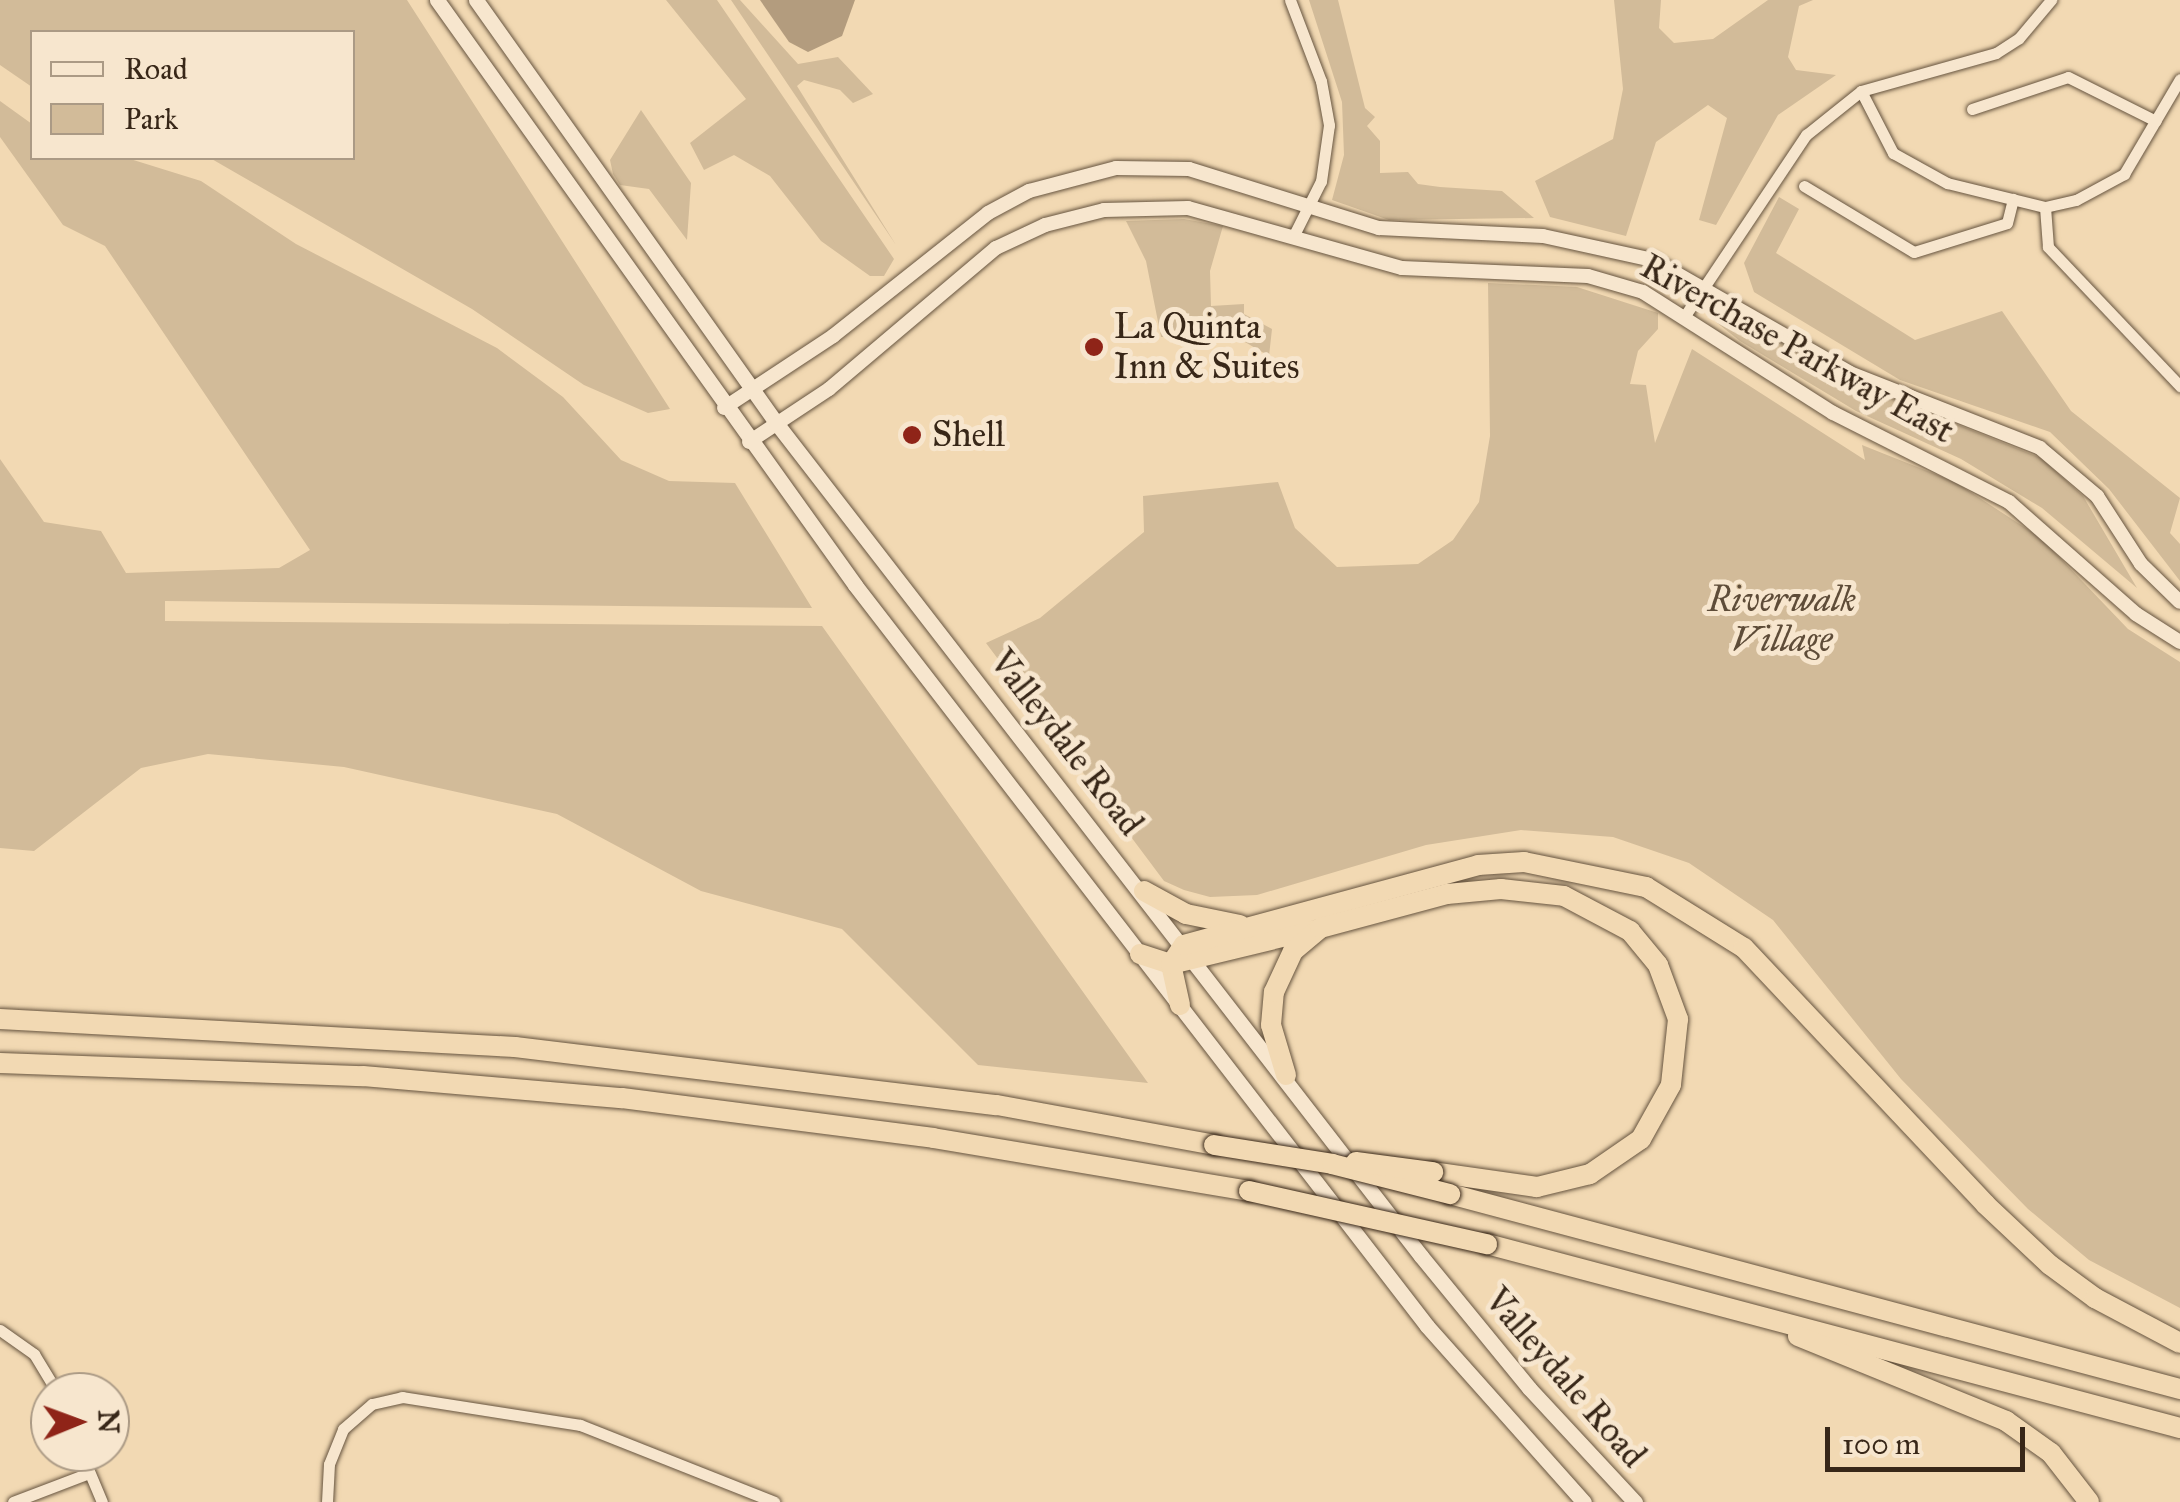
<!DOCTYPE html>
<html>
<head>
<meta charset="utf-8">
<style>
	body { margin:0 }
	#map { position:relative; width:2180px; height:1502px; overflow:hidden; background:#f2d9b3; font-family:"IM FELL Great Primer",serif }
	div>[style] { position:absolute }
	.green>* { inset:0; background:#d2bb99 }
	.water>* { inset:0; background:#b39c7e }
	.roads { filter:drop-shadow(0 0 2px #66543f) drop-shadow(0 0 2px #66543f) }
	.minor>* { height:11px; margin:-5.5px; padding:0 5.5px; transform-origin:5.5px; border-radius:5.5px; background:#f7e6ce }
	.tertiary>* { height:14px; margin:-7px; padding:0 7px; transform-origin:7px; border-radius:7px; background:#f7e6ce }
	.secondary>* { height:15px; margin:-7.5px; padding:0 7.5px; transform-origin:7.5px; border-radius:7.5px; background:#f7e6ce }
	.motorway>* { height:20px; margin:-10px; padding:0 10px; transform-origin:10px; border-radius:10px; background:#f2d9b3 }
	.bridges { filter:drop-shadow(0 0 2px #382718) drop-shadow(0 0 2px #382718) }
	.motorway-bridge>* { height:20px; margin:-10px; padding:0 10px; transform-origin:10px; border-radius:10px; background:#f2d9b3 }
	.dots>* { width:28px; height:28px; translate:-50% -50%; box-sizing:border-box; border:5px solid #f7e6ce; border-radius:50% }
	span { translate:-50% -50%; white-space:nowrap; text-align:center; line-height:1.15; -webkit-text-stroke:10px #f7e6ce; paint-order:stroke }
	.poi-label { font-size:35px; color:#382718 }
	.left { translate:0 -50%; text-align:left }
	.street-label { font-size:35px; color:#382718 }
	.park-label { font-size:35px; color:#5e4c38; font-style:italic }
	.legend { position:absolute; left:30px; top:30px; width:325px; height:130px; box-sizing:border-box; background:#f7e6ce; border:2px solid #ab9a85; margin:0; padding:12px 18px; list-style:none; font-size:30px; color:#382718 }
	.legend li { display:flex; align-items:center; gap:20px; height:50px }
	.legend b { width:50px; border:2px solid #ab9a85 }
	.north { position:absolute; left:30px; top:1372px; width:100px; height:100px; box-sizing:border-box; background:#f7e6ce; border:2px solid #ab9a85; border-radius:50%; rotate:89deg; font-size:28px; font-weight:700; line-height:40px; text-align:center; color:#382718 }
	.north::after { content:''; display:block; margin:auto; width:35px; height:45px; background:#8f2418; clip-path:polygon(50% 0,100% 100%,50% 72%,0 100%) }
	.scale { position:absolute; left:1825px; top:1427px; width:200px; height:45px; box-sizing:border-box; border:5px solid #382718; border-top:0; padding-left:12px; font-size:30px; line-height:35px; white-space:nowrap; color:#382718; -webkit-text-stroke:8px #f7e6ce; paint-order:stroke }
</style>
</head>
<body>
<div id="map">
	<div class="green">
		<div style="clip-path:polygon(0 0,407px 0,670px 409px,648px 413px,584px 385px,472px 309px,210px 158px,352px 158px,352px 32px,32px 32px,32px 87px,0 65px)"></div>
		<div style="clip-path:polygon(666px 0,717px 0,894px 259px,884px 276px,870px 276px,821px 241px,770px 176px,734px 155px,704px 170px,690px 143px,746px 99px)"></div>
		<div style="clip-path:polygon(731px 0,740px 0,798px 64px,838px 57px,873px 94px,853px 103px,840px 90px,804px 80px,797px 86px,896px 245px)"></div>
		<div style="clip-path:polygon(1309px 0,1338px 0,1365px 108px,1375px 117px,1367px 126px,1380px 141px,1380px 173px,1408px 172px,1418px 184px,1440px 187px,1502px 191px,1534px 218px,1389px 220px,1332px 200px,1344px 155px,1342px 102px)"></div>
		<div style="clip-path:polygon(1614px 0,1661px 0,1659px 28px,1674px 43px,1713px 39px,1768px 0,1813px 0,1799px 6px,1788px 57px,1796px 70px,1836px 75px,1778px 115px,1716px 225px,1699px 220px,1727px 118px,1708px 105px,1656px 142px,1626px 236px,1550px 217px,1535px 181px,1613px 139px,1623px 89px)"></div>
		<div style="clip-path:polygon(0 101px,32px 124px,32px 158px,127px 158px,201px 181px,296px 244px,497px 348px,563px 397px,621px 460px,669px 481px,735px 483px,812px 608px,165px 601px,165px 621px,822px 626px,1148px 1083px,978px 1065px,842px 929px,701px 891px,557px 814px,344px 767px,208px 754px,141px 768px,34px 851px,0 848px,0 459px,44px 522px,101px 531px,126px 573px,279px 568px,310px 550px,105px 246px,63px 225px,0 137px)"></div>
		<div style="clip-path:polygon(641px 110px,691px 183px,687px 240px,649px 189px,620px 185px,613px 174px,610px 160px)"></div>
		<div style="clip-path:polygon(1779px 197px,1799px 209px,1776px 253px,1915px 340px,2002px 311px,2071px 411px,2180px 498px,2170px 533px,2180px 544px,2180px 581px,2109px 489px,2050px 432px,1900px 380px,1754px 292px,1744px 263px)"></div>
		<div style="clip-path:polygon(1184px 219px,1223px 226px,1210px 271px,1211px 306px,1244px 304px,1244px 314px,1272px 329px,1269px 356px,1238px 338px,1161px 337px,1146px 261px,1126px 221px)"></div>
		<div style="clip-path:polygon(1488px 283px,1577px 287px,1658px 313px,1658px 329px,1638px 351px,1630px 384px,1646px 385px,1655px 443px,1692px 349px,1865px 460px,1862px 445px,1955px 482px,2041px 538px,2128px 629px,2180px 662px,2180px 1308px,2089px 1260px,2028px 1209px,1901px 1079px,1773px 920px,1689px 863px,1613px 837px,1521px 830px,1426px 845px,1257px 895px,1210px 897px,1184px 890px,1164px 881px,986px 643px,1040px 618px,1144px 532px,1143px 496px,1278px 482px,1295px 528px,1337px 567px,1418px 564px,1453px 540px,1479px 502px,1490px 436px)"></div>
		<div style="clip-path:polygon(1715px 312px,1727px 312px,1856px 384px,2041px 458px,2083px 496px,2137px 588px,2042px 508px,1961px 459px,1856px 411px,1740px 341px,1716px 322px)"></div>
	</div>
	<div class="water">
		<div style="clip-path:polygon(760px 0,855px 0,842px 36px,808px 52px,789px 42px)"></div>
	</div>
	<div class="roads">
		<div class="minor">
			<div style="left:1290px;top:0;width:87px;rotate:69.1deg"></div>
			<div style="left:1321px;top:81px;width:45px;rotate:79.7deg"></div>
			<div style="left:1329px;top:125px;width:57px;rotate:98.1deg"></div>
			<div style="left:1321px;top:181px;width:63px;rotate:116.6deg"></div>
			<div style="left:1861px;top:91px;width:70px;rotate:62.7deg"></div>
			<div style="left:1893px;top:153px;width:62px;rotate:29.1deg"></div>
			<div style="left:1947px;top:183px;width:101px;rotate:13.8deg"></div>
			<div style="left:2045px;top:207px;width:32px;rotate:-13deg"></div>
			<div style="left:2076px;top:200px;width:55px;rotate:-28.4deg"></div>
			<div style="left:2124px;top:174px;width:110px;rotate:-59.5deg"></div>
			<div style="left:1972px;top:109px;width:101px;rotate:-18.4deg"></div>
			<div style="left:2068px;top:77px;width:98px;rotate:26.6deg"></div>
			<div style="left:1804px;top:186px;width:128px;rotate:31deg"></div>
			<div style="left:1914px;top:252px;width:97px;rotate:-17.3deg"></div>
			<div style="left:2007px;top:223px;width:25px;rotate:-76deg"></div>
			<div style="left:2045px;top:207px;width:40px;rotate:85.7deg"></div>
			<div style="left:2048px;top:247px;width:192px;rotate:46.5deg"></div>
			<div style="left:1686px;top:314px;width:216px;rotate:-56.2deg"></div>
			<div style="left:1806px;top:135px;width:70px;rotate:-38.7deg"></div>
			<div style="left:1861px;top:91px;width:140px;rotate:-15.7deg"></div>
			<div style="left:1996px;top:53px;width:27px;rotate:-33deg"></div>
			<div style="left:2019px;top:38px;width:50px;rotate:-49.9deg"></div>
			<div style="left:0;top:1330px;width:42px;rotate:35.2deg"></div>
			<div style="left:34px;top:1354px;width:44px;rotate:58.8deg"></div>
			<div style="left:81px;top:1452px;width:54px;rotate:67.2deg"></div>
			<div style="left:13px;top:1502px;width:81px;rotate:-20.9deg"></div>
			<div style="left:327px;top:1502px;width:38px;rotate:-87deg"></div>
			<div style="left:329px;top:1464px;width:38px;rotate:-68deg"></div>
			<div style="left:343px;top:1429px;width:38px;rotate:-41deg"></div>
			<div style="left:372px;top:1404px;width:31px;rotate:-13deg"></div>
			<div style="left:402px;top:1397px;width:180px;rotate:8.9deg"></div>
			<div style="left:580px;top:1425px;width:209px;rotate:21.6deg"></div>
		</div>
		<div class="tertiary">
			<div style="left:724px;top:408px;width:131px;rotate:-33.4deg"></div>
			<div style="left:833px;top:336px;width:198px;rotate:-38.4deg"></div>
			<div style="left:988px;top:213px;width:47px;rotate:-28.2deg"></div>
			<div style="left:1029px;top:191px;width:90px;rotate:-14.8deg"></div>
			<div style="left:1116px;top:168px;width:73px;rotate:0.8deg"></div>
			<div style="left:1189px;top:169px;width:199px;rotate:17.3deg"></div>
			<div style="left:1379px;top:228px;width:164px;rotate:2.8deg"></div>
			<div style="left:1543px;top:236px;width:113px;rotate:12.3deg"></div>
			<div style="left:1653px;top:260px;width:227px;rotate:29.8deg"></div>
			<div style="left:1850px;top:373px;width:204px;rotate:21.5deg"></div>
			<div style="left:2040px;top:448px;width:75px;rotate:40.1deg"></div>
			<div style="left:2097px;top:496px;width:81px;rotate:57.1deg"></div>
			<div style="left:2141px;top:564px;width:54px;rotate:44.3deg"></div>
			<div style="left:749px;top:442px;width:96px;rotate:-33.5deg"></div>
			<div style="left:829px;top:389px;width:219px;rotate:-40.2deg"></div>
			<div style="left:996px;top:248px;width:54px;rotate:-25.1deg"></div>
			<div style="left:1045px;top:225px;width:61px;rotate:-14.3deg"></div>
			<div style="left:1104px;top:210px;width:84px;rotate:-1.4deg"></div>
			<div style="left:1188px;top:208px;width:222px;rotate:15.7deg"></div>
			<div style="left:1402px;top:268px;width:186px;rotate:2.5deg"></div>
			<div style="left:1588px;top:276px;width:57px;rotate:16.2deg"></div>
			<div style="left:1643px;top:292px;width:225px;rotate:32.5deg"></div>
			<div style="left:1833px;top:413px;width:197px;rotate:26.8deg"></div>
			<div style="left:2009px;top:502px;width:169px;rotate:41.4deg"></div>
			<div style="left:2136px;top:614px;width:52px;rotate:32.5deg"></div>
		</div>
		<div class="secondary">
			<div style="left:437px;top:0;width:719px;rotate:54.45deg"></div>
			<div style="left:855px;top:585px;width:936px;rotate:52.33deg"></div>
			<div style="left:1427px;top:1326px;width:236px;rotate:48.3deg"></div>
			<div style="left:476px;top:0;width:520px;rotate:54.63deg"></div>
			<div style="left:777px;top:424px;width:1052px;rotate:52.26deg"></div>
			<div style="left:1421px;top:1256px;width:171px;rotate:50.7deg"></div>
			<div style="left:1529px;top:1388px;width:156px;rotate:47.1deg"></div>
		</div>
		<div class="motorway">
			<div style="left:1144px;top:891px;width:48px;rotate:28.7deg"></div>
			<div style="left:1186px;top:914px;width:55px;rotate:11.5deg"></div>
			<div style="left:1140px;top:954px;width:33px;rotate:18deg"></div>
			<div style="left:1171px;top:964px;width:145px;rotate:-13.6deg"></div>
			<div style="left:1180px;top:1005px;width:42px;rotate:-102.4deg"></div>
			<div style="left:1171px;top:964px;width:23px;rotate:-56deg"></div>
			<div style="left:1184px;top:945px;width:305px;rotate:-15.2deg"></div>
			<div style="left:1478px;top:865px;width:46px;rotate:-3.7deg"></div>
			<div style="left:1524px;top:862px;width:125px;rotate:11.6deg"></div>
			<div style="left:1646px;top:887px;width:115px;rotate:31.9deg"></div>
			<div style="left:1744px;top:948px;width:352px;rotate:46.7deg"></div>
			<div style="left:1985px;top:1204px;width:89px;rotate:43.2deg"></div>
			<div style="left:2050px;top:1265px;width:56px;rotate:36.3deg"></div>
			<div style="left:2095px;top:1298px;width:96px;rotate:27.9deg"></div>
			<div style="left:0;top:1019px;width:516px;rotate:3.11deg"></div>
			<div style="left:515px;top:1047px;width:485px;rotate:6.9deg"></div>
			<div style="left:997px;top:1105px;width:221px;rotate:10.4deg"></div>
			<div style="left:0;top:1063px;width:363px;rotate:2.1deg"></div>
			<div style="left:363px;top:1076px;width:260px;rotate:4.9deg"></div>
			<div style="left:622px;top:1098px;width:314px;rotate:7.3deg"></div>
			<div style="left:933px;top:1138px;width:320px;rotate:9.5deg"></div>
			<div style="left:1286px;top:1075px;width:52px;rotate:-106.7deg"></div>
			<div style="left:1271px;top:1025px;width:33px;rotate:-85deg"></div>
			<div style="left:1274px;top:992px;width:45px;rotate:-65.1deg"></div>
			<div style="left:1293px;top:951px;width:35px;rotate:-40deg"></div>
			<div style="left:1320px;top:928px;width:131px;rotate:-15deg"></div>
			<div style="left:1447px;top:894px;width:54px;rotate:-5.3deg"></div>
			<div style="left:1501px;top:889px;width:63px;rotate:6.3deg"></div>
			<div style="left:1564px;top:896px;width:75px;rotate:27.9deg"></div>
			<div style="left:1630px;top:931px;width:44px;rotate:50.5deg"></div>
			<div style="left:1658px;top:965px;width:58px;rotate:69.7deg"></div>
			<div style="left:1678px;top:1019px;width:66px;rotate:96.1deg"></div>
			<div style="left:1671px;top:1085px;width:62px;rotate:119.1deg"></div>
			<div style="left:1641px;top:1139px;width:62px;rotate:145.5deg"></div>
			<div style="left:1590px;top:1174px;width:55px;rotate:166.2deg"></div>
			<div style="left:1537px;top:1187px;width:105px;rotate:-171.8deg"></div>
			<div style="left:1450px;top:1194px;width:756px;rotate:14.96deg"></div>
			<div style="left:1487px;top:1244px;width:717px;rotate:14.87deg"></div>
			<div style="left:1798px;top:1336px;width:225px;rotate:22.2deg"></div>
			<div style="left:2006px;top:1421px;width:55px;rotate:35.4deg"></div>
			<div style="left:2051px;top:1453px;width:62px;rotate:52.2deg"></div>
		</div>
	</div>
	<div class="bridges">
		<div class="motorway-bridge">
			<div style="left:1214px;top:1145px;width:120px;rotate:9.1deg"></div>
			<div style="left:1332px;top:1164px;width:122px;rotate:14.3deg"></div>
			<div style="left:1356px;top:1162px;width:78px;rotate:7.4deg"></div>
			<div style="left:1249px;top:1191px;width:244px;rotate:12.6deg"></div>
		</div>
	</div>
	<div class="dots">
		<div style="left:1094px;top:347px;background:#8f2418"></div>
		<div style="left:912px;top:435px;background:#8f2418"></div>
	</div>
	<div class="poi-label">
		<span class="left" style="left:1114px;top:347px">La Quinta<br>Inn &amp; Suites</span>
		<span class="left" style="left:932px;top:435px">Shell</span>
	</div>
	<div class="street-label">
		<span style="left:1797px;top:349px;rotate:29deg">Riverchase Parkway East</span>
		<span style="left:1066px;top:743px;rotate:52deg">Valleydale Road</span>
		<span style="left:1565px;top:1378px;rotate:49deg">Valleydale Road</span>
	</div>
	<div class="park-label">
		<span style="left:1782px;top:620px">Riverwalk<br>Village</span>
	</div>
	<ul class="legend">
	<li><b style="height:12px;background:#f7e6ce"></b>Road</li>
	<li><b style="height:28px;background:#d2bb99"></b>Park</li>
	</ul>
	<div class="north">N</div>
	<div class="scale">100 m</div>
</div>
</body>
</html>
